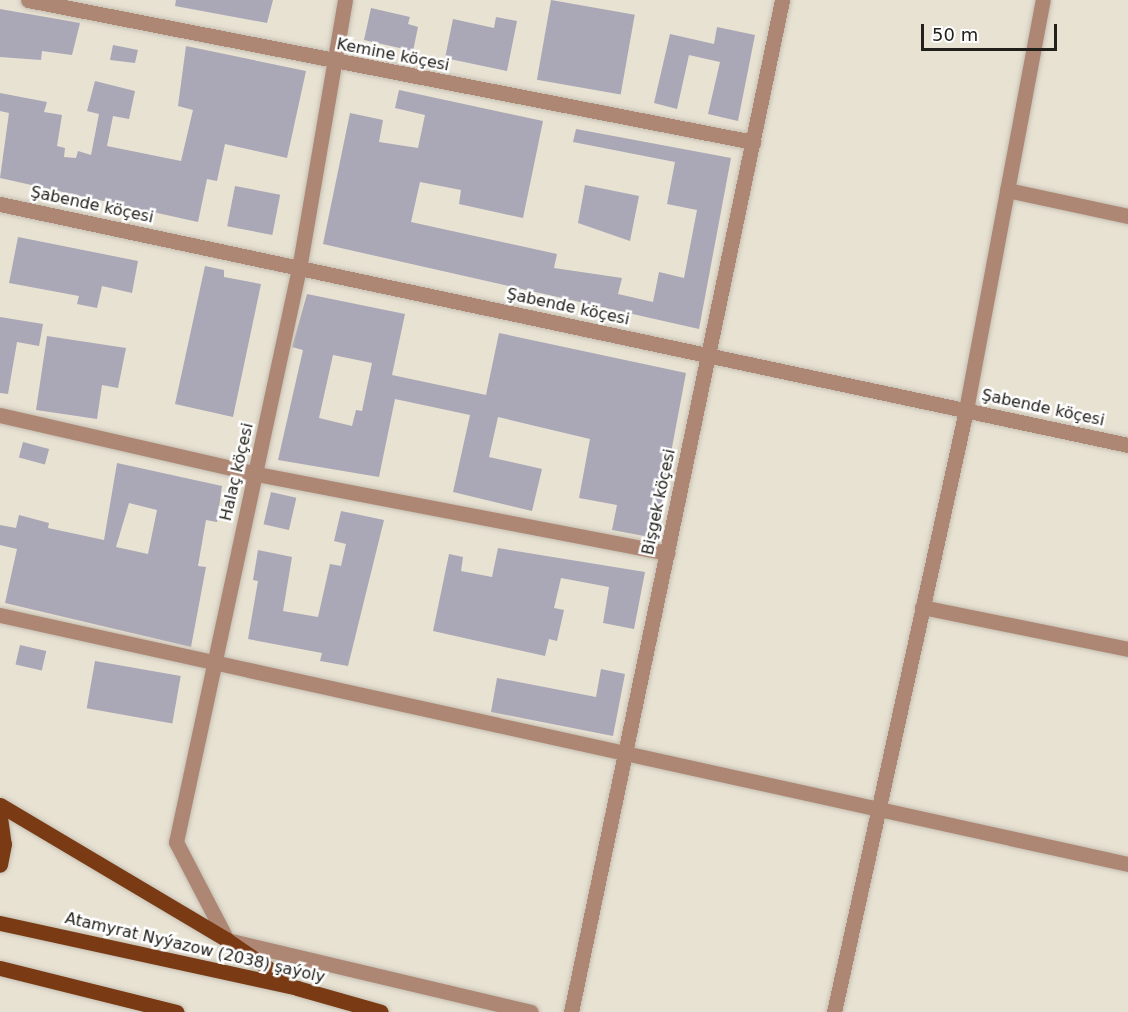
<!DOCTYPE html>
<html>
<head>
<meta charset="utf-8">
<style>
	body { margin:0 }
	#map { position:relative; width:1128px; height:1012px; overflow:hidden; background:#e8e2d3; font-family:"DejaVu Sans",sans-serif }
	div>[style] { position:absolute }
	.building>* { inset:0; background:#aaa7b6; transform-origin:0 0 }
	.roads { filter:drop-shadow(0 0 2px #c4bfb2) drop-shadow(0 0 2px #c4bfb2) }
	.minor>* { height:15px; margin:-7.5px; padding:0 7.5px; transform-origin:7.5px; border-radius:7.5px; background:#ad8774 }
	.major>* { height:15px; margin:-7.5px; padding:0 7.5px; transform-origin:7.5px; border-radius:7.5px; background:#793a14 }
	span { translate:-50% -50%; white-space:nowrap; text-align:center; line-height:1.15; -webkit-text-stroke:5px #fff; paint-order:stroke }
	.street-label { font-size:16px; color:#22201a }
	.scale { position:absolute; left:921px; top:24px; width:136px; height:27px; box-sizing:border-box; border:3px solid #22201a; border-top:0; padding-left:8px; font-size:18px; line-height:21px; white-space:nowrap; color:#22201a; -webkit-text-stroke:4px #fff; paint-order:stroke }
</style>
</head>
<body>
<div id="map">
	<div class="building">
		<div style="clip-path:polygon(176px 0,273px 0,267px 23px,175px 6px)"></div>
		<div style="left:551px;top:0;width:85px;height:81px;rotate:10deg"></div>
		<div style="clip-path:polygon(371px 8px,410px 17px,408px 24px,418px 27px,413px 51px,364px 40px)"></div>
		<div style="clip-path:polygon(0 9px,80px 23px,72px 55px,42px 51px,41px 60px,0 57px)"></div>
		<div style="clip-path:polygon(496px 17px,517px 21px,507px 71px,445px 58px,453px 19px,494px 28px)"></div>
		<div style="clip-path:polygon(717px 27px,755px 35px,738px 121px,708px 114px,720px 62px,689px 55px,677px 109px,654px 103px,670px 34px,714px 44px)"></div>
		<div style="clip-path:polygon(113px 45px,138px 50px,135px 63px,110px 60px)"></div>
		<div style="clip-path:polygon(186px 46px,306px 71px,287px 158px,225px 144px,217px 181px,207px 179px,198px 222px,0 178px,9px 113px,0 111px,0 93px,47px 102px,44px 112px,62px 115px,57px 146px,65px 148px,64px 157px,76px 158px,78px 151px,91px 155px,99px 114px,87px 111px,95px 81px,135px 91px,129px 119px,113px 116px,107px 146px,181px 161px,193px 110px,178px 106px)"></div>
		<div style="clip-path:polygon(399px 90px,543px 121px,523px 218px,459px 204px,461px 190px,420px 182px,411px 222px,557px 254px,554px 268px,622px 278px,618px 294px,653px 302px,659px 272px,684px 278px,697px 210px,667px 204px,675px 162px,573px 142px,576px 129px,731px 158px,699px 329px,323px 244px,350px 113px,383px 120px,379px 142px,418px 148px,425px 115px,395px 108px)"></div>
		<div style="clip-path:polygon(585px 185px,639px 196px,630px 241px,578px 223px)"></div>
		<div style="left:235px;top:186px;width:46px;height:41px;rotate:11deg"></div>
		<div style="clip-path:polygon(18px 237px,138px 261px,132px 293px,102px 286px,97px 308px,77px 304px,79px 296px,9px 283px)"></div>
		<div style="clip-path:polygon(205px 266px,224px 270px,224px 277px,261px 284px,233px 417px,175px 404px)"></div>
		<div style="clip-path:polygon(evenodd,307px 294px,405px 314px,392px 375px,486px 395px,499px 333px,686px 373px,655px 538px,612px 530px,617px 505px,579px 498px,590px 439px,498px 417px,489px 457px,542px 469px,532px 511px,453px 492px,470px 415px,395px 399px,379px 477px,278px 460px,303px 350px,292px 347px,307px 294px,333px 355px,372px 363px,362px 411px,356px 410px,352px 426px,319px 418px,333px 355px)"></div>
		<div style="clip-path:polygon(0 317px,43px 324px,39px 346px,17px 342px,8px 394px,0 393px)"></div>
		<div style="clip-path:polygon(47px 336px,126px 348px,118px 388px,102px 385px,97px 419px,36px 410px)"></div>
		<div style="left:23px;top:442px;width:27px;height:16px;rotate:15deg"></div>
		<div style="clip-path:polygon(evenodd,117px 463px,222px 486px,217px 522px,206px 520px,198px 566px,206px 567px,191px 647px,5px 603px,17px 549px,0 545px,0 525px,16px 528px,19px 515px,49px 523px,48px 528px,104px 540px,117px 463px,129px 503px,157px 510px,148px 554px,116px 547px,129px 503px)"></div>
		<div style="left:271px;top:492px;width:26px;height:33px;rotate:13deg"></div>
		<div style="clip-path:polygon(341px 511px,384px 520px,348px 666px,320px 661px,322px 653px,248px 639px,258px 581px,253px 580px,258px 550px,292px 557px,283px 611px,318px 617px,330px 564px,341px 566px,346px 544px,334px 541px)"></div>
		<div style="clip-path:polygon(498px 548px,645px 572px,634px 629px,603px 623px,609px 587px,561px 578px,554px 608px,564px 610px,557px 641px,549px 639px,545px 656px,433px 631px,449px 554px,463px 557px,461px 571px,492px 577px)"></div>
		<div style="left:20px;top:645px;width:27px;height:20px;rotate:13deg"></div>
		<div style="left:95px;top:661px;width:87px;height:48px;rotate:10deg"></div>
		<div style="clip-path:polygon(601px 669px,625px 674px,613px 736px,491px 712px,497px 678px,596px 697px)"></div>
	</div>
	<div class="roads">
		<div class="minor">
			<div style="left:28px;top:0;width:739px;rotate:11.08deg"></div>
			<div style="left:345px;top:0;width:272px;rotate:99.7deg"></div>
			<div style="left:299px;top:268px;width:587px;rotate:102.09deg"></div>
			<div style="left:176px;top:842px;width:110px;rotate:62.5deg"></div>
			<div style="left:227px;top:940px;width:312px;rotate:13.3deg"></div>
			<div style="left:1007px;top:190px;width:124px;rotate:12.1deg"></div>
			<div style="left:0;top:204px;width:1153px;rotate:12.06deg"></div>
			<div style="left:0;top:415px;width:264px;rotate:12.9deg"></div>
			<div style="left:257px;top:474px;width:418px;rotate:10.9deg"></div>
			<div style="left:922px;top:607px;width:210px;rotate:11.5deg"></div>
			<div style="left:0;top:615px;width:1155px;rotate:12.45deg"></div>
			<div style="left:571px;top:1012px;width:1034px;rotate:-78.22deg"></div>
			<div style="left:834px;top:1012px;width:616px;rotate:-77.63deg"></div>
			<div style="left:966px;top:410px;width:417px;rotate:-79.4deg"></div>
		</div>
		<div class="major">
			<div style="left:0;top:805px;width:264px;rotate:30.7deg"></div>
			<div style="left:227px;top:940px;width:76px;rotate:34.3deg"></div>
			<div style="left:0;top:817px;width:27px;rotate:82deg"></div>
			<div style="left:4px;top:844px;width:21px;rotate:101deg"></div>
			<div style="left:0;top:923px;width:304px;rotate:12.3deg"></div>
			<div style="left:297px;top:988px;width:87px;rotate:15.9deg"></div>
			<div style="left:0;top:968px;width:182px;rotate:14deg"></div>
		</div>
	</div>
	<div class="street-label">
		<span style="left:393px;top:55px;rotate:11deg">Kemine köçesi</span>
		<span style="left:92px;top:205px;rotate:12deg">Şabende köçesi</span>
		<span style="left:568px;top:307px;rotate:12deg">Şabende köçesi</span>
		<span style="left:1043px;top:408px;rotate:12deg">Şabende köçesi</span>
		<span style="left:237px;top:472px;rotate:-77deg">Halaç köçesi</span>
		<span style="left:659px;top:502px;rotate:-78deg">Bişgek köçesi</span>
		<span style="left:195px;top:948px;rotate:13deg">Atamyrat Nyýazow (2038) şaýoly</span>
	</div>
	<div class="scale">50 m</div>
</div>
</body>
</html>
